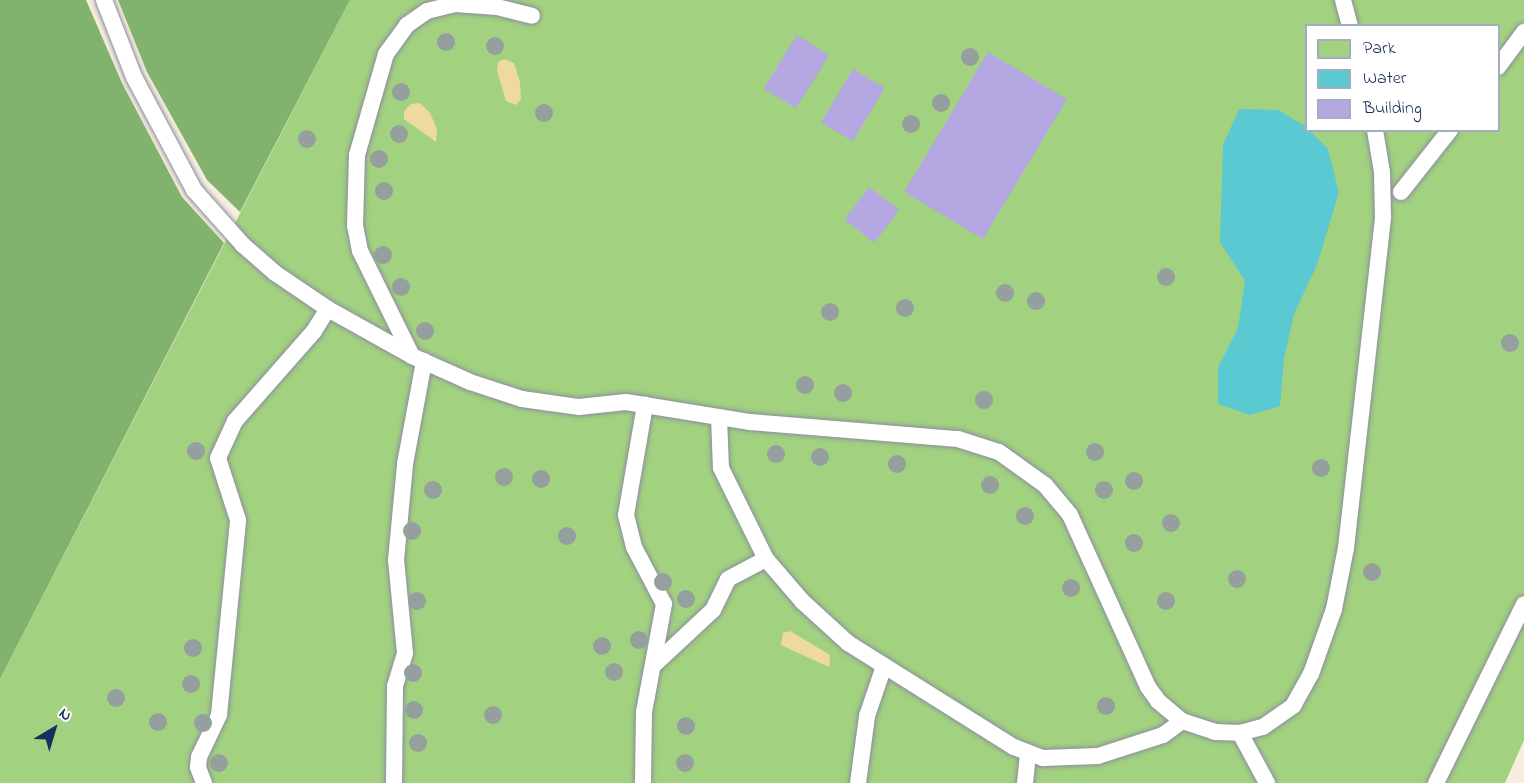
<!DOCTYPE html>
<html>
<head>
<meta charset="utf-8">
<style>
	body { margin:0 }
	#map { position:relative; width:1524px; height:783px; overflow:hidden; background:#f8eedf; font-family:"Indie Flower",sans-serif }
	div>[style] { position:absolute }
	.green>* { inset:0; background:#a2d17f }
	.forest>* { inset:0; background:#81b36e }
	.sand>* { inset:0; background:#eeda9e }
	.water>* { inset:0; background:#5bc9d1 }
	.building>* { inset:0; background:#b5a7e1; transform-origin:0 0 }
	.roads { filter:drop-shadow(0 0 2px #8a8e9e) drop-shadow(0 0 2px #8a8e9e) }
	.service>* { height:16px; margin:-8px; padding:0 8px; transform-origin:8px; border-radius:8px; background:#fff }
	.trees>* { width:18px; height:18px; margin:-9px; border-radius:50%; background:#95a09e }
	span { translate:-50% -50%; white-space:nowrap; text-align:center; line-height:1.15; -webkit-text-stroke:6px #fff; paint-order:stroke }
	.legend { position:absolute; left:1305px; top:24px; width:195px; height:108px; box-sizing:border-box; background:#fff; border:2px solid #a4acbf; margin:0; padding:8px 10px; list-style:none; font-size:18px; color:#1b2f5e }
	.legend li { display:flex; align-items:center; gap:12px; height:30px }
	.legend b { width:30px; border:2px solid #a4acbf }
	.north { position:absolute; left:24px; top:699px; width:60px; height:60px; -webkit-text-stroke:4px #fff; paint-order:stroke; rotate:38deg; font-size:16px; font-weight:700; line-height:24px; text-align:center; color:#1b2f5e }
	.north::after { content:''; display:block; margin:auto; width:21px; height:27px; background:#1b2f5e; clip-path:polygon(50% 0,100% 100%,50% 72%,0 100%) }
</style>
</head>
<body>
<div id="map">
	<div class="green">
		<div style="clip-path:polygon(evenodd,350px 0,1524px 0,1524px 740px,1505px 783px,0 783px,0 679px,350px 0,1306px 26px,1498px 26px,1498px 130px,1306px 130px,1306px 26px)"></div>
	</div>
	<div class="forest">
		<div style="clip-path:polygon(0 0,86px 0,122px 83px,182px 197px,224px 243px,0 679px)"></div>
		<div style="clip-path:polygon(118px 0,350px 0,240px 212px,207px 180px,147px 72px)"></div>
	</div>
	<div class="sand">
		<div style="clip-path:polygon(504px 59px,514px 63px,520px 82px,521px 99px,516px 105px,506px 101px,497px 71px,498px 62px)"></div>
		<div style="clip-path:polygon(411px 104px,420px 103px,430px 113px,437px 129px,436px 142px,404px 119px,404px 111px)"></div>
		<div style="clip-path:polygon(790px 631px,830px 655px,829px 667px,781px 645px,783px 633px)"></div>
	</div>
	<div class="water">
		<div style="clip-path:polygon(1239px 109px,1278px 110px,1305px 126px,1328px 149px,1339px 192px,1317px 265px,1294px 314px,1284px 359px,1280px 406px,1250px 415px,1218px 404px,1218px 367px,1238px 328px,1245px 281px,1220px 242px,1223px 145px)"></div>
	</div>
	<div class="building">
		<div style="left:797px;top:35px;width:38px;height:63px;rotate:32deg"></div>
		<div style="left:988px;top:52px;width:92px;height:163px;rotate:31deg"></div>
		<div style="left:853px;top:69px;width:37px;height:62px;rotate:31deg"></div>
		<div style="left:869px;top:187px;width:38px;height:41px;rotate:37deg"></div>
	</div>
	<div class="roads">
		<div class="service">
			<div style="left:104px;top:0;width:83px;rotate:68.7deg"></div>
			<div style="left:134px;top:77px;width:128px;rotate:62deg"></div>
			<div style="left:194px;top:190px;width:74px;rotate:48.3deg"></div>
			<div style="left:243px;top:245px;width:43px;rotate:41.2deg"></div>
			<div style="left:275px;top:273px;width:64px;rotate:34.2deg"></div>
			<div style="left:328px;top:309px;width:96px;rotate:29.2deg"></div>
			<div style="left:412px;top:356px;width:64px;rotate:24.1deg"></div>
			<div style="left:470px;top:382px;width:55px;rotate:18.1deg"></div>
			<div style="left:522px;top:399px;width:58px;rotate:8deg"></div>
			<div style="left:579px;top:407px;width:47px;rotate:-6.1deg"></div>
			<div style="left:626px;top:402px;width:126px;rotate:9.2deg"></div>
			<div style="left:750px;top:422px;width:209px;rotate:4.7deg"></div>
			<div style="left:958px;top:439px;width:43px;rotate:17.6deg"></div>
			<div style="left:999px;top:452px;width:57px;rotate:35.7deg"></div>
			<div style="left:1045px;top:485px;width:39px;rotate:50deg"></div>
			<div style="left:1070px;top:515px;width:189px;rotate:65.6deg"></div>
			<div style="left:1148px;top:687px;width:17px;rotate:54deg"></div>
			<div style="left:1158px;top:701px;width:31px;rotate:40deg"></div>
			<div style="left:1182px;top:721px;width:35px;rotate:18deg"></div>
			<div style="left:1215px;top:732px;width:25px;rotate:2deg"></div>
			<div style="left:1240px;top:733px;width:24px;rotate:-15deg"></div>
			<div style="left:1263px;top:727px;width:37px;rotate:-35deg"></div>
			<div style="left:1293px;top:706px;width:37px;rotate:-61deg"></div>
			<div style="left:1311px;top:674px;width:69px;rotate:-70.5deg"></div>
			<div style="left:1334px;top:609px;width:62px;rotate:-78.9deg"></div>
			<div style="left:1346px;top:548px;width:333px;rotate:-83.6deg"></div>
			<div style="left:1383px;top:217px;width:45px;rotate:-91.3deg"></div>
			<div style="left:1382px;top:172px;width:43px;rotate:-99.5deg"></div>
			<div style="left:1343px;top:0;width:27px;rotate:75deg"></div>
			<div style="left:1498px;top:67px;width:44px;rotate:-53.4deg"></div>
			<div style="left:1401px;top:192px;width:79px;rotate:-51.7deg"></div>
			<div style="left:412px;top:356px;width:117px;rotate:-116.3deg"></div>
			<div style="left:360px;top:251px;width:25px;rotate:-101deg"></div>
			<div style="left:355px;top:226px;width:71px;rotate:-88.4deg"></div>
			<div style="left:357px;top:155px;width:105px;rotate:-74deg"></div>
			<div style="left:386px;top:54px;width:36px;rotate:-54deg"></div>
			<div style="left:407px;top:25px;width:24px;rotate:-35deg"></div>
			<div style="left:427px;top:11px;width:29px;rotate:-14deg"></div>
			<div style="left:455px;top:4px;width:42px;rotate:4.1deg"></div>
			<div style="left:497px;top:7px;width:36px;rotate:14deg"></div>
			<div style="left:719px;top:417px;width:51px;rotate:87.8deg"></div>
			<div style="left:721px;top:468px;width:102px;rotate:63.7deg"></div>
			<div style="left:766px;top:559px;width:57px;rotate:49.3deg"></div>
			<div style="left:803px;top:602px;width:61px;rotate:42.3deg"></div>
			<div style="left:848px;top:643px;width:196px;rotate:32.1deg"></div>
			<div style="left:1014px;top:747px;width:31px;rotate:21deg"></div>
			<div style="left:1043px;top:758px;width:55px;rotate:-2.1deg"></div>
			<div style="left:1098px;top:756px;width:68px;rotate:-17.9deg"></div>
			<div style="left:1163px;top:735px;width:24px;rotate:-36deg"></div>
			<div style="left:655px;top:664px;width:79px;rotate:-43deg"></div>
			<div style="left:713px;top:610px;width:34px;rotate:-64deg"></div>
			<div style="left:728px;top:579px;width:43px;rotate:-27.8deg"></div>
			<div style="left:1240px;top:733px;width:57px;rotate:61.6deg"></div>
			<div style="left:204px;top:783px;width:17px;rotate:-111deg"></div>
			<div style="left:198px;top:767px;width:10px;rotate:-84deg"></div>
			<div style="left:199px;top:757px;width:47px;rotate:-64.5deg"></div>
			<div style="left:219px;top:715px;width:196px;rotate:-84.4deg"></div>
			<div style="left:238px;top:520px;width:65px;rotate:-107.9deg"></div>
			<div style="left:218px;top:458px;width:41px;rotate:-65.3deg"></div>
			<div style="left:235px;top:421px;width:120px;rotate:-48.7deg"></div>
			<div style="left:314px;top:331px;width:26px;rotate:-58deg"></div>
			<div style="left:394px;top:783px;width:97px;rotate:-89.4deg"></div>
			<div style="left:395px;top:686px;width:34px;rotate:-73deg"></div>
			<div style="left:405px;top:653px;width:93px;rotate:-95.5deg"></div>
			<div style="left:396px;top:560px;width:96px;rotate:-84.6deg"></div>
			<div style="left:405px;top:464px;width:105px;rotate:-79.5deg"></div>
			<div style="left:643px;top:783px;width:71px;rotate:-89.2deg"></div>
			<div style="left:644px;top:712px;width:110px;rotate:-79.5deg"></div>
			<div style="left:664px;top:604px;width:64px;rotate:-117.8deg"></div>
			<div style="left:634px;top:547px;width:33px;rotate:-104deg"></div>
			<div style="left:626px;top:515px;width:112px;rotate:-80.2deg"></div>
			<div style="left:858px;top:783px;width:68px;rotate:-82.3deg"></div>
			<div style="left:867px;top:716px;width:53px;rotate:-71.2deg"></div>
			<div style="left:1025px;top:783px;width:30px;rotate:-84deg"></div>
			<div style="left:1436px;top:783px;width:199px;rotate:-63.8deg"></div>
		</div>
	</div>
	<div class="trees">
		<div style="left:446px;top:42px"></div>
		<div style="left:495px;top:46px"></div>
		<div style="left:970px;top:57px"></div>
		<div style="left:401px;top:92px"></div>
		<div style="left:941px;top:103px"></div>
		<div style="left:544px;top:113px"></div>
		<div style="left:911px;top:124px"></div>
		<div style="left:399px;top:134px"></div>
		<div style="left:307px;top:139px"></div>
		<div style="left:379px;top:159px"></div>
		<div style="left:384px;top:191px"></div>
		<div style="left:383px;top:255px"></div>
		<div style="left:1166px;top:277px"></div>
		<div style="left:401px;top:287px"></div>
		<div style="left:1005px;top:293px"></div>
		<div style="left:1036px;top:301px"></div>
		<div style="left:905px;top:308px"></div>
		<div style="left:830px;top:312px"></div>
		<div style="left:425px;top:331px"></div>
		<div style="left:1510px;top:343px"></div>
		<div style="left:805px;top:385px"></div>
		<div style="left:843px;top:393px"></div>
		<div style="left:984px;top:400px"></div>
		<div style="left:196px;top:451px"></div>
		<div style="left:1095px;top:452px"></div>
		<div style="left:776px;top:454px"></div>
		<div style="left:820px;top:457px"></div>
		<div style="left:897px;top:464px"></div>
		<div style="left:1321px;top:468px"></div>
		<div style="left:504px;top:477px"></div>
		<div style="left:541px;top:479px"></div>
		<div style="left:1134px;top:481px"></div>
		<div style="left:990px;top:485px"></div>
		<div style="left:433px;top:490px"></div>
		<div style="left:1104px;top:490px"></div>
		<div style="left:1025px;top:516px"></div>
		<div style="left:1171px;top:523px"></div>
		<div style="left:412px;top:531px"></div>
		<div style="left:567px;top:536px"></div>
		<div style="left:1134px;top:543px"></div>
		<div style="left:1372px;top:572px"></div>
		<div style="left:1237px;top:579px"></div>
		<div style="left:663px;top:582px"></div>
		<div style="left:1071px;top:588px"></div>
		<div style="left:686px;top:599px"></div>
		<div style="left:417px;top:601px"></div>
		<div style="left:1166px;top:601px"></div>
		<div style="left:639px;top:640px"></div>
		<div style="left:602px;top:646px"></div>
		<div style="left:193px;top:648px"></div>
		<div style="left:614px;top:672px"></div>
		<div style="left:413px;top:673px"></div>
		<div style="left:191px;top:684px"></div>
		<div style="left:116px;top:698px"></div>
		<div style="left:1106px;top:706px"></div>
		<div style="left:414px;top:710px"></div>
		<div style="left:493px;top:715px"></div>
		<div style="left:158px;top:722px"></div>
		<div style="left:203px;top:723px"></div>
		<div style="left:686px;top:726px"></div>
		<div style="left:418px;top:743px"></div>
		<div style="left:219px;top:763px"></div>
		<div style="left:685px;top:763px"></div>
	</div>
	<ul class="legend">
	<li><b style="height:16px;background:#a2d17f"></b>Park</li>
	<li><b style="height:16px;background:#5bc9d1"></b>Water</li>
	<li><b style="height:16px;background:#b5a7e1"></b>Building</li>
	</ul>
	<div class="north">N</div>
</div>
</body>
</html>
